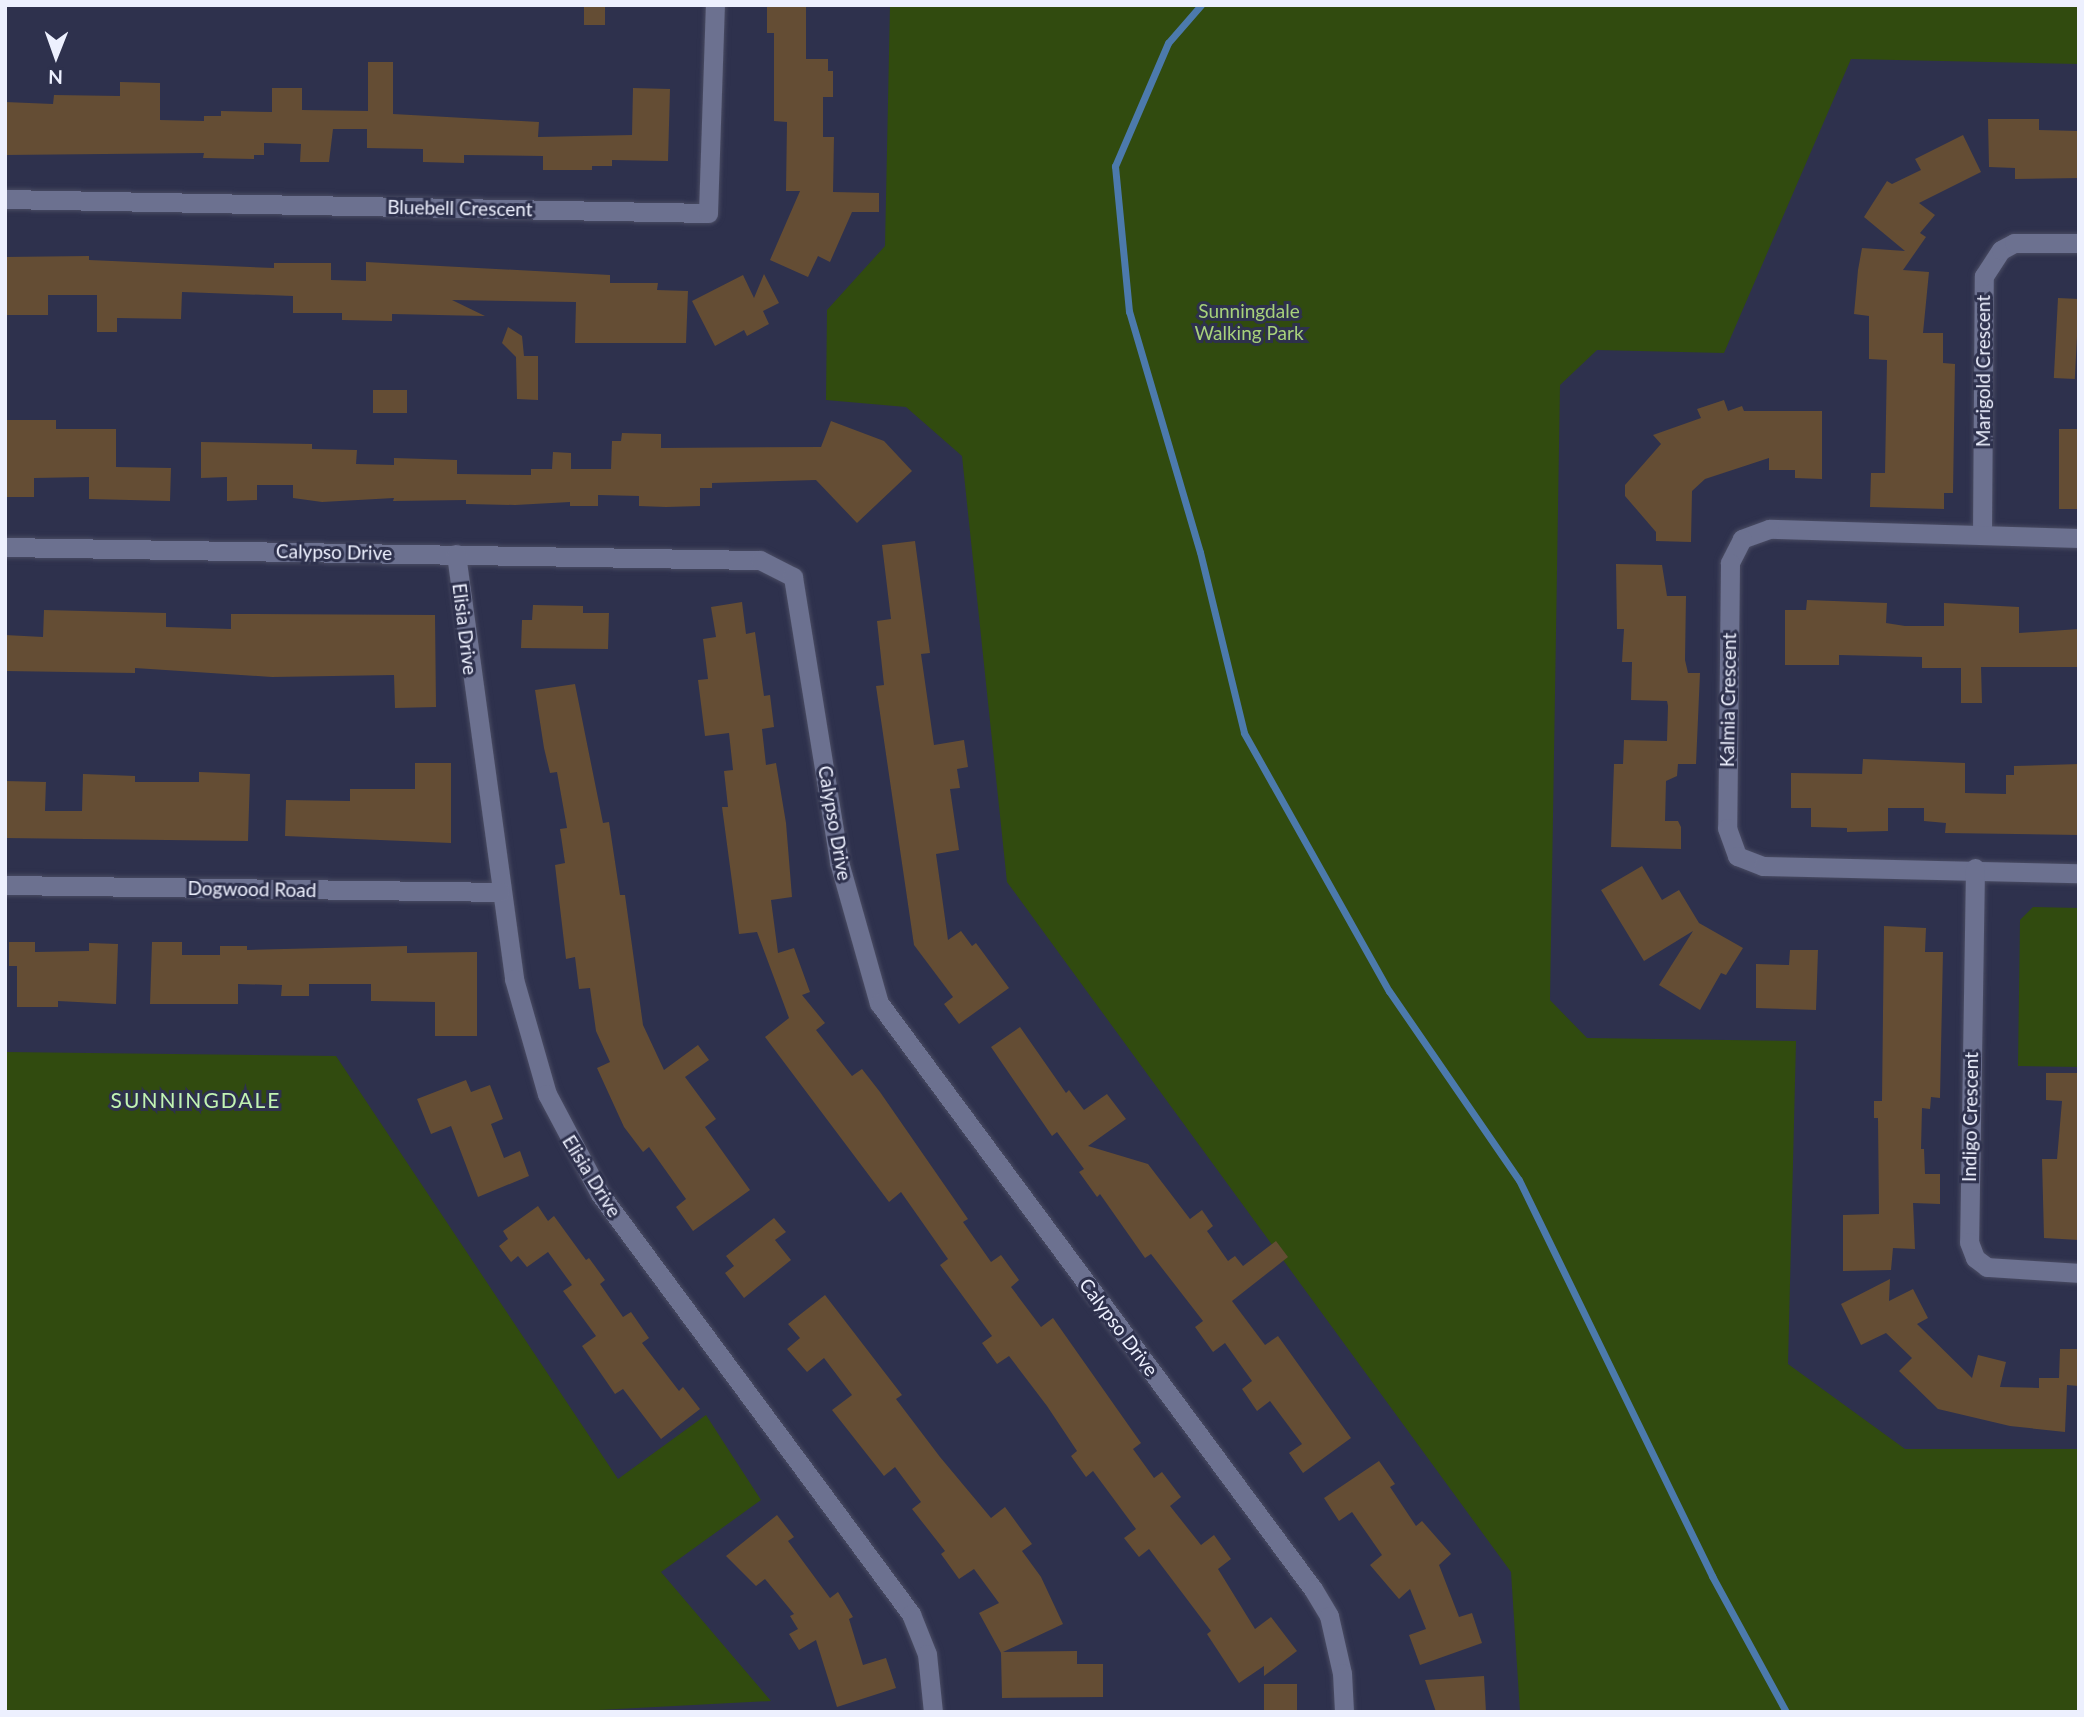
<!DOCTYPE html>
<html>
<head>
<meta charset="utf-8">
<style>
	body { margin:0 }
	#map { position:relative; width:2084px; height:1717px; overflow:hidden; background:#2e314d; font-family:Lato,sans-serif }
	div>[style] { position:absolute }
	.green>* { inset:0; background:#314b0f }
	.stream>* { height:7px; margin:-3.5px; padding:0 3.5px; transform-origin:3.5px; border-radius:3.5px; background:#4c7aac }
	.building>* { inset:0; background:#644d34; transform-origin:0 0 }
	.roads { filter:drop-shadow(0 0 2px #4a4c63) drop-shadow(0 0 2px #4a4c63) }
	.minor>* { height:19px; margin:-9.5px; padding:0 9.5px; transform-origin:9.5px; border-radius:9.5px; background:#6c7190 }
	span { translate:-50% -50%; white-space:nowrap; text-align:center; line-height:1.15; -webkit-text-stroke:6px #2e314d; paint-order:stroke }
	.street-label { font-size:19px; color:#edf0fe }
	.park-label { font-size:19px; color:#a7d17b }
	.neighbourhood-label { font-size:21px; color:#c2f4b3; letter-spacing:2px }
	.frame { position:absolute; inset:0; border:7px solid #edf0fe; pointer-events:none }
	.north { position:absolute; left:21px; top:21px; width:70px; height:70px; -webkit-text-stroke:5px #2e314d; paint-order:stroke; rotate:181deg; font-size:19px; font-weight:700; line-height:28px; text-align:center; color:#edf0fe }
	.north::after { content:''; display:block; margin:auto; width:24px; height:32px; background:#edf0fe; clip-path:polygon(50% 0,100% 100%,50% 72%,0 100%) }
</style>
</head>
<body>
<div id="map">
	<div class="green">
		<div style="clip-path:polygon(890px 5px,2079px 5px,2079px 64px,1851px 59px,1724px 353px,1597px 350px,1560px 385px,1550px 1000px,1587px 1038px,1796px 1041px,1788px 1364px,1905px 1449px,2079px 1449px,2079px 1712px,1520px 1712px,1511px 1572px,1007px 882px,962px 456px,906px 407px,826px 400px,827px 310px,885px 246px)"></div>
		<div style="clip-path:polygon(2033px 907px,2079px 908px,2079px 1067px,2018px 1066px,2020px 920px)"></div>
		<div style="clip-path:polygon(5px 1052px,336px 1056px,618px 1479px,706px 1415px,761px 1500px,661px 1572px,771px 1701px,561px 1712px,5px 1712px)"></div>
	</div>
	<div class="stream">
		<div style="left:1201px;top:5px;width:50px;rotate:131deg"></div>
		<div style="left:1168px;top:43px;width:134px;rotate:113.3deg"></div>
		<div style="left:1115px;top:166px;width:146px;rotate:84.5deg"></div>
		<div style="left:1129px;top:311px;width:251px;rotate:73.6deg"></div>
		<div style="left:1200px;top:552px;width:186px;rotate:76.3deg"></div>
		<div style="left:1244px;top:733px;width:296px;rotate:60.7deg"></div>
		<div style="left:1389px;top:991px;width:229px;rotate:55.5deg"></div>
		<div style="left:1519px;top:1180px;width:441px;rotate:64deg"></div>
		<div style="left:1712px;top:1576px;width:155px;rotate:61.4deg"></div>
	</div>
	<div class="building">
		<div style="left:584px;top:5px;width:21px;height:20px"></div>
		<div style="clip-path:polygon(767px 5px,806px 5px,806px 59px,828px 59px,828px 71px,833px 71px,833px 97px,823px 97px,823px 137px,834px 137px,833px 192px,879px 193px,879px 212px,852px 212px,830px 262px,818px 256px,808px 277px,770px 260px,800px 191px,786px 191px,787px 122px,774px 121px,774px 33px,767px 33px)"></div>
		<div style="clip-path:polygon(368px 62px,393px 62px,393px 114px,539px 122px,538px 137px,632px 135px,633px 88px,670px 89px,668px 161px,612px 160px,612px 166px,592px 166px,592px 170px,543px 170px,543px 156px,464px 155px,464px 163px,423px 162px,423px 149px,367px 148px,367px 129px,333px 129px,329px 162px,300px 162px,301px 144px,264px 143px,264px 155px,254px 155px,254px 159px,203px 158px,204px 153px,5px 155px,5px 102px,53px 104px,54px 95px,120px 96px,120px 82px,160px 83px,160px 120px,204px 121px,204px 116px,221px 116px,221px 111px,272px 112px,272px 88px,302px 88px,302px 110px,368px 111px)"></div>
		<div style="clip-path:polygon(1988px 119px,2039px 119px,2039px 130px,2079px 131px,2079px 178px,2015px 179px,2015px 168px,1989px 167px)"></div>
		<div style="clip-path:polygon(1963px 135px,1981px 172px,1919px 203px,1935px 215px,1920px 233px,1926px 237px,1903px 270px,1929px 272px,1923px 333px,1943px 333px,1943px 363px,1955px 364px,1953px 493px,1944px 493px,1944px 509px,1870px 507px,1871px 473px,1885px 473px,1887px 360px,1869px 359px,1869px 316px,1854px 314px,1858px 270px,1862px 248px,1905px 251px,1864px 217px,1887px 181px,1892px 184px,1921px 170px,1915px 159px)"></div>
		<div style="clip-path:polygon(89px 256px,89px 260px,274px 268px,274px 263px,331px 263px,331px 280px,366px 281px,366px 262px,610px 275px,610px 283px,658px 283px,657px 290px,688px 291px,686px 343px,575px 343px,576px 302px,452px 300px,485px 316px,392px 314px,392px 321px,342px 320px,342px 313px,293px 313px,293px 296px,182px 292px,181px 319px,117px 318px,117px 332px,97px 332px,97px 295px,48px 295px,48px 315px,5px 315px,5px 257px)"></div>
		<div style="clip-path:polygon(764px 274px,779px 303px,763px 311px,769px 324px,747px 336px,744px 330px,715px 346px,692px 301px,743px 275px,754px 298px)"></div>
		<div style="left:2058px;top:298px;width:21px;height:80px;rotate:3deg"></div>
		<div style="clip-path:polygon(508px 327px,522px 336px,524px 356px,538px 356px,538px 400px,517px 399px,516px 357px,502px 343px)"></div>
		<div style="left:373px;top:390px;width:34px;height:23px"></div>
		<div style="clip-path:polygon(1724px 400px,1728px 411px,1742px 406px,1744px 411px,1822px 411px,1822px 479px,1795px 478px,1795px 470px,1769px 470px,1769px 458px,1705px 479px,1692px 491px,1691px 542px,1656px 541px,1656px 532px,1625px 496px,1625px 485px,1661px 444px,1653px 435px,1701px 418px,1697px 409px)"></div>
		<div style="clip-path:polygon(5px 420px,56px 420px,56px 429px,116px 429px,116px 467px,171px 468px,170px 501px,89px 499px,89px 477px,34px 478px,34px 497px,5px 497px)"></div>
		<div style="clip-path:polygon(831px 421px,884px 441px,912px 471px,857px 523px,816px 480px,712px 483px,712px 488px,700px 488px,700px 506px,666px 507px,639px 506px,639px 496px,598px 495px,598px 506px,570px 506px,570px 502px,515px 505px,466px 504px,466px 500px,393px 501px,394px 498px,322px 502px,293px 498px,293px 485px,257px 485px,257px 500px,227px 501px,227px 477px,201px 478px,201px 442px,312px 444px,312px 449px,357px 450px,356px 464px,394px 465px,394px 458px,457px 460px,457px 474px,531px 475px,531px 469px,552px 469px,553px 452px,571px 453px,571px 469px,611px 469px,612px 441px,621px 441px,622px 433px,661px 434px,661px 448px,821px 447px)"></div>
		<div style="left:2059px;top:429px;width:20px;height:80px"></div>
		<div style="clip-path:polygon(915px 541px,930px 653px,921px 654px,934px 745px,964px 740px,968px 767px,957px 769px,960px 788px,950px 789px,959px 850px,936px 854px,948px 940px,961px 931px,972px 946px,976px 943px,1009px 988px,959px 1024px,944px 1004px,953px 997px,914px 945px,876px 686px,884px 685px,877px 621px,891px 619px,882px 545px)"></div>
		<div style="clip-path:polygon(1616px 564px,1662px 565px,1667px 596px,1686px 596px,1685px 660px,1688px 673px,1700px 673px,1696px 764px,1678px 764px,1677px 776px,1666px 781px,1665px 821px,1678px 821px,1681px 827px,1681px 849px,1611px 847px,1614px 764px,1623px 764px,1624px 740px,1667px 741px,1668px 706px,1667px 701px,1631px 700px,1632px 662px,1622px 662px,1624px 629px,1617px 629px)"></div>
		<div style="clip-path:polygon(1807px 600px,1887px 603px,1886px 623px,1905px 626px,1944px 626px,1944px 603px,2019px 607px,2019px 633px,2079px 629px,2079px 667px,1981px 667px,1982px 703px,1961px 703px,1961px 668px,1922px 668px,1922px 657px,1839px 655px,1839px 665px,1785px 665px,1785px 610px,1806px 610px)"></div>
		<div style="clip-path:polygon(742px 602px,746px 634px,755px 632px,764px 696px,770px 695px,774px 727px,762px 729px,766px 765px,776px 763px,786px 823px,792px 897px,771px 900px,778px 953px,794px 948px,810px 992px,802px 995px,825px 1023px,816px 1030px,852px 1076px,862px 1069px,880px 1092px,968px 1219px,963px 1222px,991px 1262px,1001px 1255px,1019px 1280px,1011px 1287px,1041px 1327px,1053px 1318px,1141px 1443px,1133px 1449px,1154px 1478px,1162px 1472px,1181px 1497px,1170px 1506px,1201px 1545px,1214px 1535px,1231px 1559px,1218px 1569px,1255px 1629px,1271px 1617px,1297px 1651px,1264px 1676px,1264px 1666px,1239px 1683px,1207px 1634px,1211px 1631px,1149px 1549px,1139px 1557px,1124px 1538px,1136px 1529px,1093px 1471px,1086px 1477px,1071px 1456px,1077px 1451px,1047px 1406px,1009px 1356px,997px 1364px,982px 1343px,992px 1336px,940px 1265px,948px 1259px,901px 1192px,889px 1202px,765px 1037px,789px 1018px,757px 932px,739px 934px,722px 807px,728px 807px,724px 771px,733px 770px,729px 733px,705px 736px,698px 680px,708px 679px,703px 639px,716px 637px,711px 607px)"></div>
		<div style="clip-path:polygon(533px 605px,583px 606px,583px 613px,609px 613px,608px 649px,521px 648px,522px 620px,532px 620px)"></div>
		<div style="clip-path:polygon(44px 610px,166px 613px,166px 627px,231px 629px,231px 614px,435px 615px,436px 707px,395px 708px,394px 675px,272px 677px,135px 668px,135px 673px,5px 671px,5px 635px,43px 637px)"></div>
		<div style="clip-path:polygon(575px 684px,603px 823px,609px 822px,620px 895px,625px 895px,643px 1025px,664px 1070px,698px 1045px,709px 1060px,685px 1077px,716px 1119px,705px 1127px,750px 1190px,693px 1231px,676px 1207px,686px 1199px,649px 1147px,643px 1152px,624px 1127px,597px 1068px,610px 1062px,596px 1031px,590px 988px,579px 989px,575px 957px,566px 959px,555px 865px,565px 863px,560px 829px,567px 828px,557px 772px,550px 773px,544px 748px,535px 690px)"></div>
		<div style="clip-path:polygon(1863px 759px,1965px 763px,1965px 793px,2006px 794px,2006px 775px,2014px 775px,2014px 766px,2079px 764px,2079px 835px,1945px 833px,1946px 823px,1924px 821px,1924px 808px,1888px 808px,1888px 831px,1847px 832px,1847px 828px,1811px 827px,1811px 808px,1791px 808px,1791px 773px,1862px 774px)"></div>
		<div style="clip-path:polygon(415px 763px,451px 763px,451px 843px,285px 836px,286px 800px,350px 801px,350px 789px,415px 789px)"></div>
		<div style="clip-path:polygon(199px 772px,250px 774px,248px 841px,5px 838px,5px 781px,46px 782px,45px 811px,82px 811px,83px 774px,135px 776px,135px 782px,199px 782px)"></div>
		<div style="clip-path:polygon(1642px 866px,1662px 900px,1679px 890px,1699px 923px,1743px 948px,1726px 975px,1721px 973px,1700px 1010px,1659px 985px,1693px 931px,1644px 961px,1601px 890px)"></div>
		<div style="clip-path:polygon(1884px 926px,1926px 928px,1925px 952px,1943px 952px,1940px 1098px,1931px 1097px,1930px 1109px,1922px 1108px,1921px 1149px,1924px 1149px,1925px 1174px,1940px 1174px,1940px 1204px,1913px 1203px,1915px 1249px,1893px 1248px,1891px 1270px,1843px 1271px,1843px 1215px,1879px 1214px,1878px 1118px,1874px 1118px,1874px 1101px,1882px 1101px)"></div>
		<div style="clip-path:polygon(9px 942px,35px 942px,35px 952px,89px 951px,89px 943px,118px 944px,116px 1004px,58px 1001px,58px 1007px,17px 1007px,17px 966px,9px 966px)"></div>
		<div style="clip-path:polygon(152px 942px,182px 942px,182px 955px,220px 955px,220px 946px,247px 946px,247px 950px,407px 946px,407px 953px,477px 952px,477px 1036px,435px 1036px,435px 1002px,371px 1001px,371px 984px,309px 984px,309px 996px,281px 996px,282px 985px,238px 984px,238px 1004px,150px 1004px)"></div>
		<div style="clip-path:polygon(1790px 950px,1818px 950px,1816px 1010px,1756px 1008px,1756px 964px,1789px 965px)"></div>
		<div style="clip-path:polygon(1020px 1027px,1066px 1093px,1069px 1090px,1084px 1110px,1107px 1094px,1126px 1119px,1088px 1146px,1148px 1164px,1190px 1219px,1202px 1210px,1213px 1226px,1207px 1231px,1228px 1261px,1235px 1256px,1243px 1266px,1276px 1241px,1288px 1257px,1232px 1301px,1265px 1345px,1278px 1336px,1351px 1438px,1303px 1473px,1289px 1453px,1302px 1444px,1270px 1401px,1257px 1411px,1242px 1389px,1252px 1381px,1225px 1343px,1213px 1352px,1195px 1327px,1203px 1321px,1151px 1254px,1145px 1258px,1100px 1194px,1097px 1197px,1079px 1172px,1084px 1169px,1057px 1132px,1052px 1136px,991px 1047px)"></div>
		<div style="clip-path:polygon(2046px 1073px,2079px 1073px,2079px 1240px,2044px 1238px,2042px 1159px,2057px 1159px,2062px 1101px,2046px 1100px)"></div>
		<div style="clip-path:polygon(466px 1080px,471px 1092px,490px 1085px,503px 1119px,491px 1124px,504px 1158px,520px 1151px,529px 1176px,478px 1197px,451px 1126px,431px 1134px,417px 1099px)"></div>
		<div style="clip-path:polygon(538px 1206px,548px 1221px,554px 1216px,586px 1260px,589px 1258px,605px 1280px,600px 1284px,623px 1317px,631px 1312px,649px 1338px,642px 1343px,679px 1391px,683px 1387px,700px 1409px,661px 1439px,623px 1389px,615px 1394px,582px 1346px,596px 1336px,563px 1291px,572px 1285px,548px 1252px,527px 1267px,518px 1256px,511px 1262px,499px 1246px,508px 1239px,503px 1231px)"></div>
		<div style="clip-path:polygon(774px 1218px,786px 1232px,775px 1240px,791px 1260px,744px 1298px,725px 1273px,734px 1266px,726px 1256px)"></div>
		<div style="clip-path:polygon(1890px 1279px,1889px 1301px,1913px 1289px,1928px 1318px,1917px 1324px,1972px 1378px,1978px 1355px,2006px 1362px,2000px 1387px,2039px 1388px,2039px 1378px,2059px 1378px,2060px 1349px,2079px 1349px,2079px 1386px,2067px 1385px,2065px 1432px,2010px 1426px,1938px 1409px,1899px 1371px,1912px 1358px,1886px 1333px,1861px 1345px,1841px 1304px)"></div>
		<div style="clip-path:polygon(825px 1295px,902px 1395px,896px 1399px,940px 1457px,991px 1518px,1005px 1507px,1032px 1544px,1022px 1551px,1041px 1577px,1063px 1624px,1003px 1652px,1077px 1651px,1077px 1664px,1103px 1664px,1103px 1697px,1002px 1698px,1001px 1653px,979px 1613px,999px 1603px,974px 1569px,959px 1579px,941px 1554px,945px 1551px,912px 1509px,921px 1502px,895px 1467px,884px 1476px,832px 1410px,852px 1395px,824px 1358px,807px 1372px,787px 1349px,800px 1338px,788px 1324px)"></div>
		<div style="clip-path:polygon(1379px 1461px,1395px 1484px,1390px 1487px,1416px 1526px,1422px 1521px,1451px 1554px,1439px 1565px,1459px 1617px,1472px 1613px,1482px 1643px,1420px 1665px,1409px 1635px,1426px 1629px,1410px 1589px,1399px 1599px,1370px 1565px,1382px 1555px,1352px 1512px,1339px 1521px,1324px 1498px)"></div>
		<div style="clip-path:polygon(777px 1515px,794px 1537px,788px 1541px,830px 1598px,838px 1592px,853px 1617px,849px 1619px,863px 1665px,886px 1658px,896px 1688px,837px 1707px,816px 1640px,799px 1650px,789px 1634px,798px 1629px,790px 1616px,794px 1614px,765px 1579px,756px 1586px,726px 1556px)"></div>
		<div style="clip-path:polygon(1484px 1676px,1486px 1712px,1436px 1712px,1425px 1680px)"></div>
		<div style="left:1264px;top:1684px;width:33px;height:28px"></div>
	</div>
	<div class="roads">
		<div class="minor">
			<div style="left:5px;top:199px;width:703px;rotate:1.14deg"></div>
			<div style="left:708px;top:213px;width:208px;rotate:-88.1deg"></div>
			<div style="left:1982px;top:535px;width:259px;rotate:-89.6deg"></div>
			<div style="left:1984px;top:276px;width:31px;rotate:-57deg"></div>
			<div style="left:2001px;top:250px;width:15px;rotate:-28deg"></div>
			<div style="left:2014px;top:243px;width:65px"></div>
			<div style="left:2079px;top:538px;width:310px;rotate:-178.3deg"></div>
			<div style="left:1769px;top:529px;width:29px;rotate:160deg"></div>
			<div style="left:1742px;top:539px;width:27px;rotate:117deg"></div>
			<div style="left:1730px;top:563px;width:265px;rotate:90.6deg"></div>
			<div style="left:1727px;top:828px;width:30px;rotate:70deg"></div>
			<div style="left:1737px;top:856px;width:28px;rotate:21deg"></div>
			<div style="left:1763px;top:866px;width:316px;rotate:1.3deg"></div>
			<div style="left:5px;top:547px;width:755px;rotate:0.99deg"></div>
			<div style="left:760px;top:560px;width:37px;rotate:27deg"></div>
			<div style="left:793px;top:577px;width:289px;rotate:80.8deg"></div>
			<div style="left:839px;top:862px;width:147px;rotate:74.2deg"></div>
			<div style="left:879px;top:1003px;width:729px;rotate:53.48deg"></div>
			<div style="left:1313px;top:1589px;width:31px;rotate:59deg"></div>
			<div style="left:1329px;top:1616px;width:58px;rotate:77.2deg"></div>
			<div style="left:1342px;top:1673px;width:39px;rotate:87deg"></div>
			<div style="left:456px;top:554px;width:429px;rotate:82.2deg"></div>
			<div style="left:514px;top:979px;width:120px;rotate:74deg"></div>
			<div style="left:547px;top:1094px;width:113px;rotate:62.1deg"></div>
			<div style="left:600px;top:1194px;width:523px;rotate:53.48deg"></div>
			<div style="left:911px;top:1614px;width:43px;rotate:68.2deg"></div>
			<div style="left:927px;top:1654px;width:58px;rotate:84.1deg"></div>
			<div style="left:1975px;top:868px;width:374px;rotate:90.9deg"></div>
			<div style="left:1969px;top:1242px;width:17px;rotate:69deg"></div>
			<div style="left:1975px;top:1258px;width:15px;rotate:37deg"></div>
			<div style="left:1987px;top:1267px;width:92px;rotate:3.7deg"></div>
			<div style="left:5px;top:885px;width:495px;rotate:0.8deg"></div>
		</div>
	</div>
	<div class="street-label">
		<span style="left:460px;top:208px;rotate:1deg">Bluebell Crescent</span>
		<span style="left:1983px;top:371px;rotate:-90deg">Marigold Crescent</span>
		<span style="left:334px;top:552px;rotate:1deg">Calypso Drive</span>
		<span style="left:465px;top:629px;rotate:83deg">Elisia Drive</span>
		<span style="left:1728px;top:700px;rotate:-89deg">Kalmia Crescent</span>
		<span style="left:835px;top:823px;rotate:80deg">Calypso Drive</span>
		<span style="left:252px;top:889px;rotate:1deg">Dogwood Road</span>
		<span style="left:1970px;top:1117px;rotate:-89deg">Indigo Crescent</span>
		<span style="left:592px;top:1176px;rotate:58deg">Elisia Drive</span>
		<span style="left:1119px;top:1327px;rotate:53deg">Calypso Drive</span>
	</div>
	<div class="park-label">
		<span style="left:1249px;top:322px">Sunningdale<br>Walking Park</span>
	</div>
	<div class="neighbourhood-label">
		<span style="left:196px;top:1100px">SUNNINGDALE</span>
	</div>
	<div class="frame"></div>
	<div class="north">N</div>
</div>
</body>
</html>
